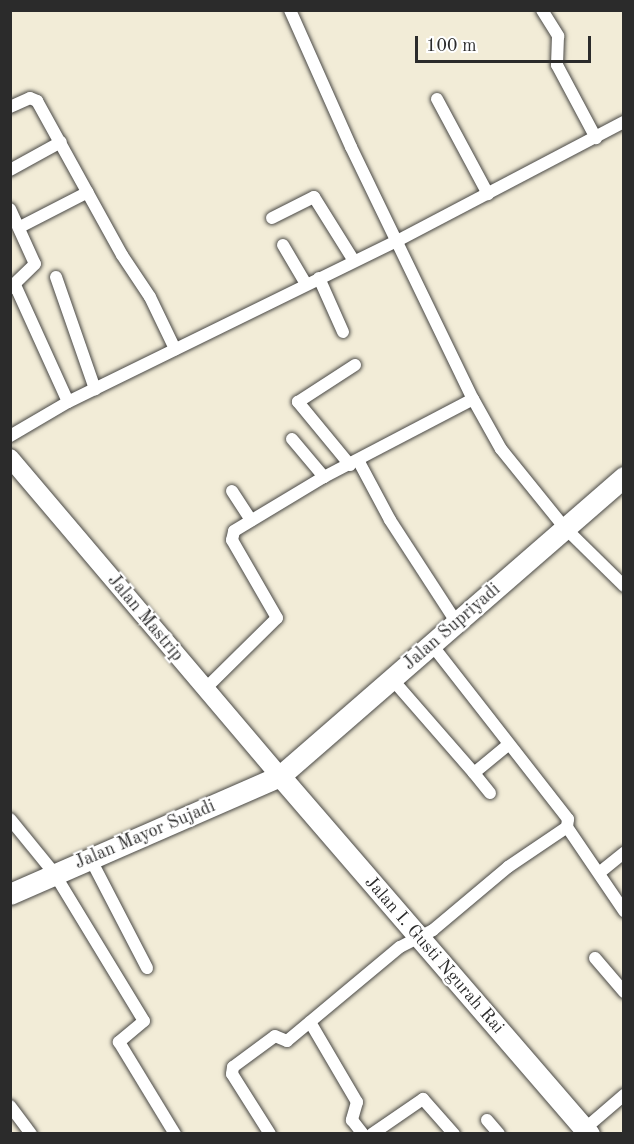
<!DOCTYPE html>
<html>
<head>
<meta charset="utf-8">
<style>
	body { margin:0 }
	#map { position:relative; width:634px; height:1144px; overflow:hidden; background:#f2ecd7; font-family:"Old Standard TT",serif }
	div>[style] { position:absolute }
	.roads { filter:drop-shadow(0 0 2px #494845) drop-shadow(0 0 2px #494845) }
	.minor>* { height:12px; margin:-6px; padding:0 6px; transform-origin:6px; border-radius:6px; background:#fff }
	.secondary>* { height:18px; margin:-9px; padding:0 9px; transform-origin:9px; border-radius:9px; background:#fff }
	.trunk>* { height:21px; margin:-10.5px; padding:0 10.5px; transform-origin:10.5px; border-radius:10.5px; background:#fff }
	span { translate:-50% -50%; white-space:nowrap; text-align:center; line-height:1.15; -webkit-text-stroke:4.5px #fff; paint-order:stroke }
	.street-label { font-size:18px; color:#2b2b2b }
	.frame { position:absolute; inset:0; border:12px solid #2b2b2b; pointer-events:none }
	.scale { position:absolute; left:415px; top:36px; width:176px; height:27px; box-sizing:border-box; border:3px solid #2b2b2b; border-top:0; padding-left:8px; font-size:18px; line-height:21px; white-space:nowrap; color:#2b2b2b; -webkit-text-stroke:4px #fff; paint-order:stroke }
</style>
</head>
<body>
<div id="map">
	<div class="roads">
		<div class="minor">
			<div style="left:290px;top:10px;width:150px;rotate:66deg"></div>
			<div style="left:351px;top:147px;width:280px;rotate:64.2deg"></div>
			<div style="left:473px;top:399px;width:57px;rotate:60.8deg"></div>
			<div style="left:501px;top:449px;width:100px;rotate:51.1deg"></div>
			<div style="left:564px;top:527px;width:84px;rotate:44.5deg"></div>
			<div style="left:542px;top:10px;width:31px;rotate:58deg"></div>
			<div style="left:558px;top:36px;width:29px;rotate:92deg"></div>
			<div style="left:557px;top:65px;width:83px;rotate:61.9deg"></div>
			<div style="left:437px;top:99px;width:108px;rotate:61.8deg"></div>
			<div style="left:10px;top:107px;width:22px;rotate:-24deg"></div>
			<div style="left:30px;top:98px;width:8px;rotate:23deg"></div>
			<div style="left:37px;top:101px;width:176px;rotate:61.1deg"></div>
			<div style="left:122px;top:255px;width:50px;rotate:56.3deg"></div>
			<div style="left:150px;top:297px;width:58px;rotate:64.3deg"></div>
			<div style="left:10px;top:170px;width:58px;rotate:-28.8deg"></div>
			<div style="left:10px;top:209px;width:60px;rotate:65.6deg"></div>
			<div style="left:35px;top:264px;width:35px;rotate:136deg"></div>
			<div style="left:272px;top:218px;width:47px;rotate:-26.6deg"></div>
			<div style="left:314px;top:197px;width:75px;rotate:58deg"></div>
			<div style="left:20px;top:227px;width:76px;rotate:-27.2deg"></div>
			<div style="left:283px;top:245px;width:45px;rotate:59.5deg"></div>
			<div style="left:56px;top:277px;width:119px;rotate:70.8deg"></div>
			<div style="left:319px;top:278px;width:59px;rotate:66deg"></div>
			<div style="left:15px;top:285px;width:128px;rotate:65.6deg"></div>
			<div style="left:10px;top:436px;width:67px;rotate:-30.4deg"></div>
			<div style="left:68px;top:402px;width:369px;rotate:-26.1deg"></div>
			<div style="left:399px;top:240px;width:254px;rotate:-27.7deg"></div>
			<div style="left:292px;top:439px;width:50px;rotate:49.9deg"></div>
			<div style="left:358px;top:460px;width:68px;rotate:61.9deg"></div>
			<div style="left:390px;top:520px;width:123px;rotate:57deg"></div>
			<div style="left:350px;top:465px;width:82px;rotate:-129.5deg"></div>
			<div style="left:298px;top:402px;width:68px;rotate:-33deg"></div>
			<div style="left:232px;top:491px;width:35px;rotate:57deg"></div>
			<div style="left:432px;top:645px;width:221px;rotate:52deg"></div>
			<div style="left:568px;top:819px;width:8px;rotate:97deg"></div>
			<div style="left:392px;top:679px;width:125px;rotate:48.9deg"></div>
			<div style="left:205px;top:689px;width:101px;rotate:-44.6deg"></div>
			<div style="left:277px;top:618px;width:90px;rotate:-120deg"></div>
			<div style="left:232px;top:540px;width:9px;rotate:-77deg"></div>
			<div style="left:234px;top:531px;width:105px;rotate:-31deg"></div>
			<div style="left:324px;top:477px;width:168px;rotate:-27.6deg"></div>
			<div style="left:490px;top:793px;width:26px;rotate:-129deg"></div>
			<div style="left:474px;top:773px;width:45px;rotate:-39.6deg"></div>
			<div style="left:10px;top:819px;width:70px;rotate:50.8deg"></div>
			<div style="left:54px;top:873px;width:173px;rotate:58.7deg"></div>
			<div style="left:144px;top:1021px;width:33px;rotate:140deg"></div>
			<div style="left:119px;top:1042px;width:108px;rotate:58.7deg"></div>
			<div style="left:90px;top:858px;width:124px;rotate:62.6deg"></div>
			<div style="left:599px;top:873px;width:32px;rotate:-39deg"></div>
			<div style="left:595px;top:958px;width:45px;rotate:49.5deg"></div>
			<div style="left:310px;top:1022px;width:93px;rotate:59.6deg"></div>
			<div style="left:357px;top:1102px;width:19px;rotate:106deg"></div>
			<div style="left:352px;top:1120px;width:18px;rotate:52deg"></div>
			<div style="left:10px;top:1106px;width:35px;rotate:53deg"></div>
			<div style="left:487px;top:1120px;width:18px;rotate:49deg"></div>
			<div style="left:581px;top:1132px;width:57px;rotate:-40.7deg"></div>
			<div style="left:270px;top:1134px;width:71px;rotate:-122.3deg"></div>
			<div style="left:232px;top:1074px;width:7px;rotate:-82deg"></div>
			<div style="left:233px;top:1067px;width:52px;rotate:-36.4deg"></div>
			<div style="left:275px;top:1036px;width:13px;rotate:23deg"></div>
			<div style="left:287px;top:1041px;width:147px;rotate:-39.8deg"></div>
			<div style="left:400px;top:947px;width:37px;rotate:-27deg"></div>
			<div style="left:433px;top:930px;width:98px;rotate:-40deg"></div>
			<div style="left:508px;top:867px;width:71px;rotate:-34.1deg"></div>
			<div style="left:567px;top:827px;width:102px;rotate:55.8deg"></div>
			<div style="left:372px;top:1134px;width:62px;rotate:-34.5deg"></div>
			<div style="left:423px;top:1099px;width:47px;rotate:48.5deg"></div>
		</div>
		<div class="secondary">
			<div style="left:10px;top:458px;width:417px;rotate:49.7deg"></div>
		</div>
		<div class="trunk">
			<div style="left:280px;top:776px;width:473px;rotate:49.2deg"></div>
			<div style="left:10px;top:894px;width:295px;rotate:-23.6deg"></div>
			<div style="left:280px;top:776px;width:456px;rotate:-41deg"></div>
		</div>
	</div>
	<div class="street-label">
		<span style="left:145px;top:618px;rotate:50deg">Jalan Mastrip</span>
		<span style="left:452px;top:627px;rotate:-41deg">Jalan Supriyadi</span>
		<span style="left:145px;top:835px;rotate:-23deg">Jalan Mayor Sujadi</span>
		<span style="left:434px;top:955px;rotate:49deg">Jalan I. Gusti Ngurah Rai</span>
	</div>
	<div class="frame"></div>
	<div class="scale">100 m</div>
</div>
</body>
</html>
